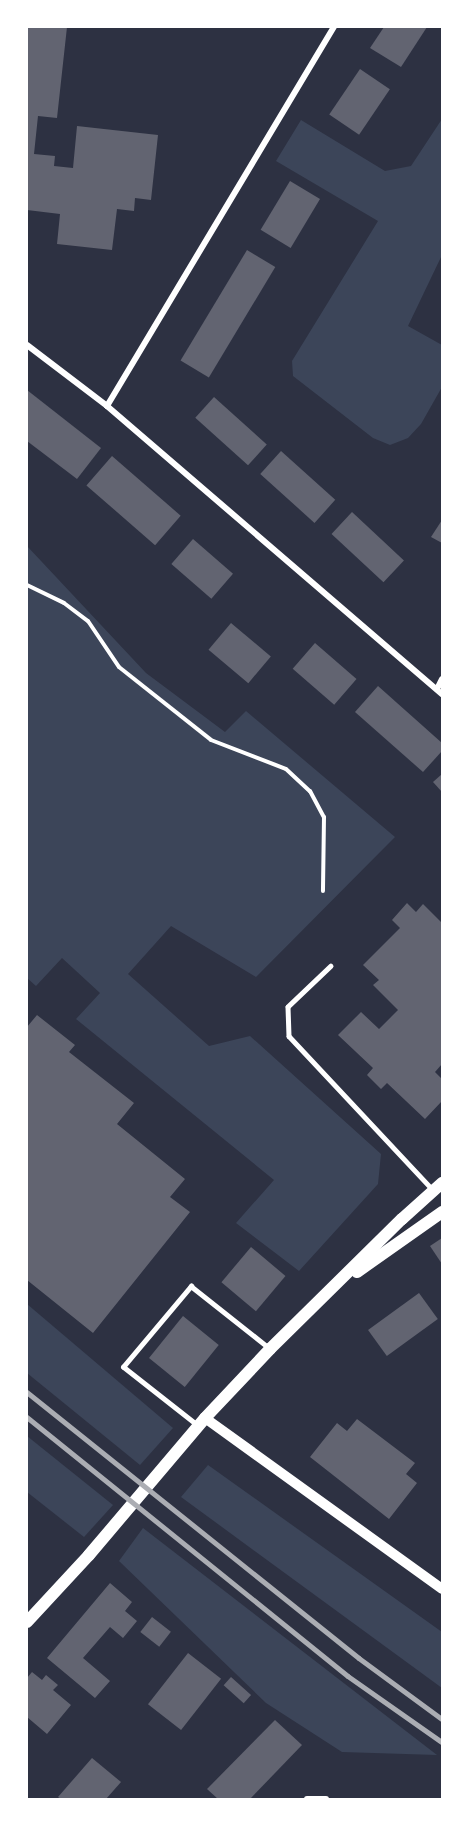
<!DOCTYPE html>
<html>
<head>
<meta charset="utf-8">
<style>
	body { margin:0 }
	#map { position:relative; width:469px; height:1826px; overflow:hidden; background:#2d3142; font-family:"Asap Condensed",sans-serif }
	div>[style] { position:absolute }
	.green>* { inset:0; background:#3c4559 }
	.building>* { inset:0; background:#626471; transform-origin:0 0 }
	.path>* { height:4px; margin:-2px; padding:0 2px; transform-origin:2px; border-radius:2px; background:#fff }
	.service>* { height:4.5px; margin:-2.25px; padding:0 2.25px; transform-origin:2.25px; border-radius:2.25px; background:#fff }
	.minor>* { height:6px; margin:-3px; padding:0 3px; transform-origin:3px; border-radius:3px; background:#fff }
	.tertiary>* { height:10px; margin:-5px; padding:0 5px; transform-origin:5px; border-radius:5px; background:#fff }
	.secondary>* { height:12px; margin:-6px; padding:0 6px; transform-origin:6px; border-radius:6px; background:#fff }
	.rail>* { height:4.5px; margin:-2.25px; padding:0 2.25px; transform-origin:2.25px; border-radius:2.25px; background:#abadb3 }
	span { translate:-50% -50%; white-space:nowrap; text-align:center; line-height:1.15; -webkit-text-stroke:6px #fff; paint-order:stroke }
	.frame { position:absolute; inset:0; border:28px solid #fff; pointer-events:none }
</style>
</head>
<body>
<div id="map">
	<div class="green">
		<div style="clip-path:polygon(442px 119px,442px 255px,408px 326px,442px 345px,442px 387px,421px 424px,408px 438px,390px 445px,373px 438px,293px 376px,292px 361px,378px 221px,276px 161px,301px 120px,385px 171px,411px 166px)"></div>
		<div style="clip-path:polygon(27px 546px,146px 673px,225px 732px,246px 711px,395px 837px,256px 977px,171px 926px,128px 974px,209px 1046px,250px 1036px,381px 1154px,378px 1184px,299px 1271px,236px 1223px,274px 1180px,76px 1019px,100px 993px,62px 958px,36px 986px,27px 978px)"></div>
		<div style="clip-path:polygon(27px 1304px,173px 1428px,140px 1465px,27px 1373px)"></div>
		<div style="clip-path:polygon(27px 1436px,113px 1505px,84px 1537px,27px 1492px)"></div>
		<div style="clip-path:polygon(208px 1465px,442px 1632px,442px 1688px,181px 1497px)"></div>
		<div style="clip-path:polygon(143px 1528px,437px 1755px,342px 1752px,266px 1703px,119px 1561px)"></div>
	</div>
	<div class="building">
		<div style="clip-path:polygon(27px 27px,67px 27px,57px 118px,38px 116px,34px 154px,55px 156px,54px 166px,73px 168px,77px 126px,158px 135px,151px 200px,135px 198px,134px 211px,117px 209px,112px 250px,57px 244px,60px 214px,27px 210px)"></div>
		<div style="clip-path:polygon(384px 27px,427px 27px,401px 67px,370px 48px)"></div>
		<div style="left:360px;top:69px;width:36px;height:55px;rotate:34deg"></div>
		<div style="left:290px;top:181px;width:35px;height:57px;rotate:31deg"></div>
		<div style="left:247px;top:250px;width:33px;height:129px;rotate:31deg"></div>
		<div style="clip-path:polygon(27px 390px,101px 448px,77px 479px,27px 441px)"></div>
		<div style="left:214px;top:397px;width:71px;height:28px;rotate:42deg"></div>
		<div style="left:281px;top:451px;width:73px;height:31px;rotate:42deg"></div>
		<div style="left:112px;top:456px;width:91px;height:39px;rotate:41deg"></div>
		<div style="left:352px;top:512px;width:71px;height:30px;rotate:43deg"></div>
		<div style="clip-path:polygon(442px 520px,442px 543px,431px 537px)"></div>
		<div style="left:193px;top:539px;width:53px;height:33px;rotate:41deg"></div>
		<div style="left:231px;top:623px;width:52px;height:35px;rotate:40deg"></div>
		<div style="left:315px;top:643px;width:55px;height:34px;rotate:41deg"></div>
		<div style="clip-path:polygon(378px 686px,442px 743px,442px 751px,423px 772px,355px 712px)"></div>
		<div style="clip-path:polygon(442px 774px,442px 792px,433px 782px)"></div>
		<div style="clip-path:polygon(407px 903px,416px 912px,423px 904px,442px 923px,442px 1064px,435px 1072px,442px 1079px,442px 1101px,425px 1119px,387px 1083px,381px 1089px,367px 1075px,373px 1068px,338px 1035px,361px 1012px,379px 1029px,398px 1010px,373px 985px,379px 980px,363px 965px,400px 928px,392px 920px)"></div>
		<div style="clip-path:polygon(37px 1015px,75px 1045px,69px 1052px,134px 1103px,117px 1124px,185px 1179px,170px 1197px,190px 1212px,93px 1333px,27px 1280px,27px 1027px)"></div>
		<div style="clip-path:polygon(442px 1238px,442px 1264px,430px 1246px)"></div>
		<div style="left:251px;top:1247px;width:45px;height:46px;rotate:40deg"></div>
		<div style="left:419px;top:1293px;width:32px;height:63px;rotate:54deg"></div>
		<div style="left:183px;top:1316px;width:46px;height:54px;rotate:39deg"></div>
		<div style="clip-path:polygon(357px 1419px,415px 1463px,406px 1474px,417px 1483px,389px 1519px,310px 1457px,337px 1423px,347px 1431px)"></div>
		<div style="clip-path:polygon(110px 1583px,132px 1602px,125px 1611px,137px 1621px,123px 1638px,110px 1627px,83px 1658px,110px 1681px,95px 1698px,47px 1658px)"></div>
		<div style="left:152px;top:1617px;width:24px;height:19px;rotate:38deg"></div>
		<div style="left:188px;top:1653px;width:42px;height:65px;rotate:38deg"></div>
		<div style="clip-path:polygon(32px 1672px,42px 1680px,46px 1675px,58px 1685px,53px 1690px,71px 1705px,47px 1734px,27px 1717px,27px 1678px)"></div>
		<div style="left:231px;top:1677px;width:27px;height:11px;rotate:42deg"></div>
		<div style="clip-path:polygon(275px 1720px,302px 1745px,250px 1799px,218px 1799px,207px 1789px)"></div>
		<div style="clip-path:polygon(92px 1758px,121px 1782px,106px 1799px,61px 1799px,58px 1797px)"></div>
	</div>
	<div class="path">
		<div style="left:27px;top:585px;width:41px;rotate:25.9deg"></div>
		<div style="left:64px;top:603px;width:30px;rotate:37deg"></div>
		<div style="left:88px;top:621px;width:55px;rotate:56deg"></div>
		<div style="left:119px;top:667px;width:117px;rotate:38.4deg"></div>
		<div style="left:211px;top:740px;width:80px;rotate:21.1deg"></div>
		<div style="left:286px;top:769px;width:33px;rotate:43deg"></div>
		<div style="left:310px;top:791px;width:30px;rotate:62deg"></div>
		<div style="left:324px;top:817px;width:74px;rotate:90.8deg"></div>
	</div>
	<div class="service">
		<div style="left:331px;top:966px;width:59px;rotate:136.4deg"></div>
		<div style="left:288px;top:1007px;width:29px;rotate:88deg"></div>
		<div style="left:289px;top:1036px;width:211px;rotate:46.9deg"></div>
		<div style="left:198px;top:1426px;width:95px;rotate:-141.8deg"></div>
		<div style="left:123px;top:1367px;width:106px;rotate:-50deg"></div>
		<div style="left:191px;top:1286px;width:98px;rotate:38.4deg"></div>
	</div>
	<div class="minor">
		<div style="left:27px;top:345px;width:101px;rotate:37.3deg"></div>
		<div style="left:107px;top:406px;width:442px;rotate:40.7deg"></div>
		<div style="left:107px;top:406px;width:442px;rotate:-59.1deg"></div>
		<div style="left:437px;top:689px;width:11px;rotate:-63deg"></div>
		<div style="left:307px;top:1799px;width:19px"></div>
	</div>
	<div class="tertiary">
		<div style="left:205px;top:1418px;width:292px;rotate:35.8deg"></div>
	</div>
	<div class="secondary">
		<div style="left:357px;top:1272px;width:104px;rotate:-35.2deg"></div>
		<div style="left:27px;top:1622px;width:91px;rotate:-47.2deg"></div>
		<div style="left:89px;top:1555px;width:180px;rotate:-49.7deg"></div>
		<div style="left:205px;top:1418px;width:95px;rotate:-46.7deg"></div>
		<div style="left:270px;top:1349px;width:185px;rotate:-44.6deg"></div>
		<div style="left:402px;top:1219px;width:54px;rotate:-42deg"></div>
	</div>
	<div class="rail">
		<div style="left:27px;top:1392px;width:425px;rotate:38.7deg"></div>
		<div style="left:359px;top:1658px;width:103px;rotate:36.3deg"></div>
		<div style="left:27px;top:1417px;width:412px;rotate:38.9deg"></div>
		<div style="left:348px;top:1676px;width:115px;rotate:35.1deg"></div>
	</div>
	<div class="frame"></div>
</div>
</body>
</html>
